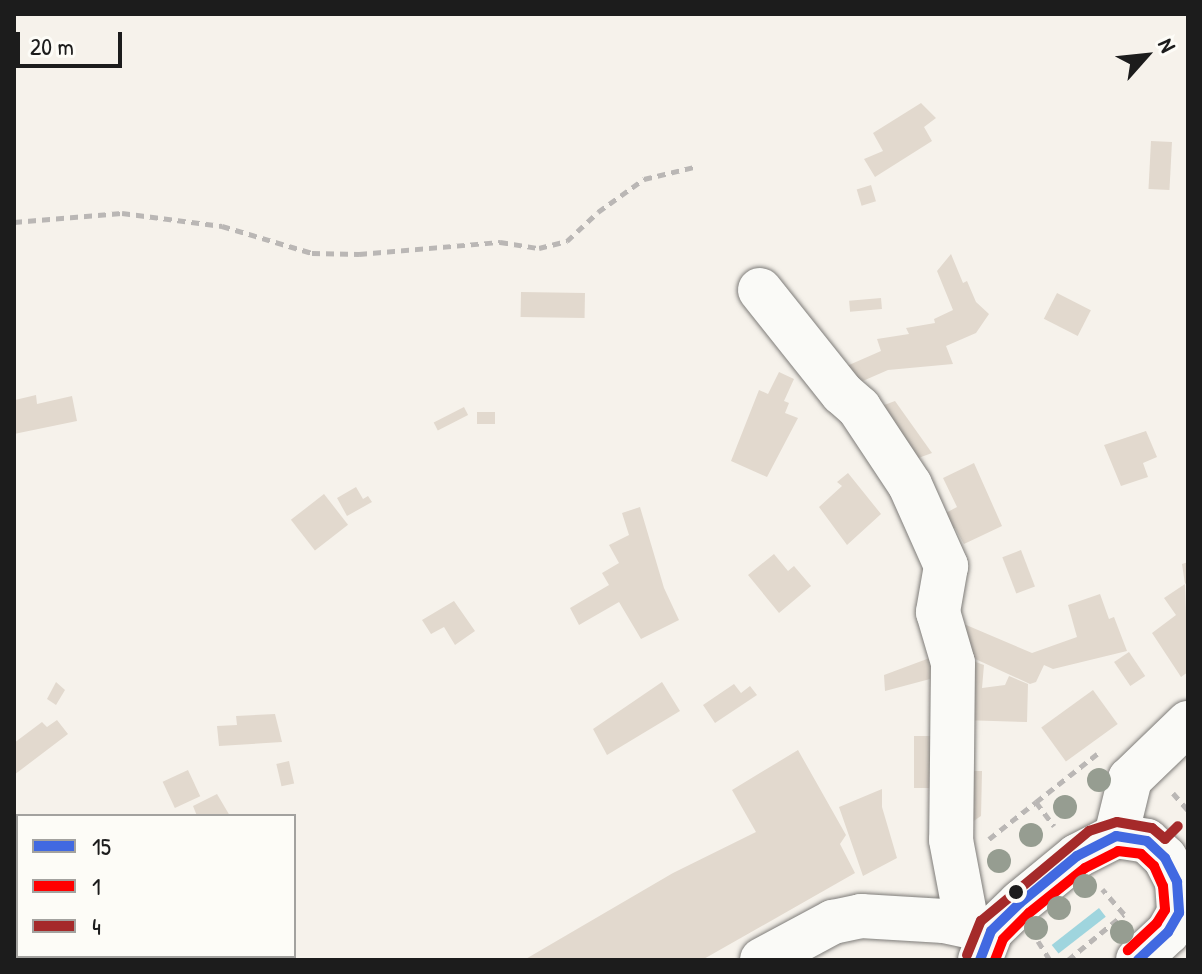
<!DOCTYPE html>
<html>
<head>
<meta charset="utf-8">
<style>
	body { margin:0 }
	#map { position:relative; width:1202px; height:974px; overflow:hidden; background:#f6f2eb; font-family:"Patrick Hand",sans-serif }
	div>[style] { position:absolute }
	.water>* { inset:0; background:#9fd5de; transform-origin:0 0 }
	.building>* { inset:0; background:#e2d9ce; transform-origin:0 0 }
	.path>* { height:5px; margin-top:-2.5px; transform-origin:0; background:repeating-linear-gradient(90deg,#bab7b5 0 8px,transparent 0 14px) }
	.roads { filter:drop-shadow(0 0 2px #7e7c79) drop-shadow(0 0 2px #7e7c79) }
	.minor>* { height:44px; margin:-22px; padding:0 22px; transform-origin:22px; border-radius:22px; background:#fafaf7 }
	.major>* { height:44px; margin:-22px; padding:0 22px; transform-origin:22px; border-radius:22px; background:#fafaf7 }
	.bus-1>* { height:10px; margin:-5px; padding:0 5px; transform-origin:5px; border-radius:5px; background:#4169e1 }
	.bus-2>* { height:10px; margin:-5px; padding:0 5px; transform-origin:5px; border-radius:5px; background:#f00 }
	.bus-3>* { height:10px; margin:-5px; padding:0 5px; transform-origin:5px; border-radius:5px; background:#a52a2a }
	.trees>* { width:24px; height:24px; margin:-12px; border-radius:50%; background:#969d91 }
	.dots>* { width:22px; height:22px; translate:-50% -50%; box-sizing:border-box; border:4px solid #fdfcf7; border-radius:50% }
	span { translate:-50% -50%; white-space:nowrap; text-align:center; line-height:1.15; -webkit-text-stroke:8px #fdfcf7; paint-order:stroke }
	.frame { position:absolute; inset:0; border:16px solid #1c1c1c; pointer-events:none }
	.legend { position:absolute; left:16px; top:814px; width:280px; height:144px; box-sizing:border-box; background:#fdfcf7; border:2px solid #a3a29f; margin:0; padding:10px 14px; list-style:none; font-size:24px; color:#1c1c1c }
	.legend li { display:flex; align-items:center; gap:16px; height:40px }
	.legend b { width:40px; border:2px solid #a3a29f }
	.north { position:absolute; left:1106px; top:16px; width:80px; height:80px; -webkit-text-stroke:6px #fdfcf7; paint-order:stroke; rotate:63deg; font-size:22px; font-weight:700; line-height:32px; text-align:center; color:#1c1c1c }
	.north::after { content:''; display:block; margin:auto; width:28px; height:36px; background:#1c1c1c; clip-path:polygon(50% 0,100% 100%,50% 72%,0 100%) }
	.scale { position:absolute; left:16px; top:32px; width:106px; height:36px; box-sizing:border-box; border:4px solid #1c1c1c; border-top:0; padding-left:10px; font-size:24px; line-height:28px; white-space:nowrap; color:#1c1c1c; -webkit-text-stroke:6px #fdfcf7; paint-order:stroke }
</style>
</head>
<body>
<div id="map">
	<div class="water">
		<div style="left:1099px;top:908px;width:11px;height:60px;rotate:52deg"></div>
	</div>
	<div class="building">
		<div style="clip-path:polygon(921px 103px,936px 118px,924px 127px,932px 141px,875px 177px,864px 159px,883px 151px,873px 133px)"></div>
		<div style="left:1151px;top:141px;width:21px;height:48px;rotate:3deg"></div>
		<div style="left:871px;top:185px;width:17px;height:15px;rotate:73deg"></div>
		<div style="clip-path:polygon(951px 254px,963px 283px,967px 281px,976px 302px,989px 314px,976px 333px,946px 346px,953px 364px,888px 370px,849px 387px,833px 372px,881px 351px,877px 339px,909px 334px,906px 328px,935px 323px,934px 319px,953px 310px,937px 271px)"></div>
		<div style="left:521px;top:292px;width:64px;height:25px;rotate:1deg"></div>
		<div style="left:1057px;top:293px;width:38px;height:29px;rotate:27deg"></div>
		<div style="left:881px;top:298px;width:11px;height:32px;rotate:85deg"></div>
		<div style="clip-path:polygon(779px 372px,794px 379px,784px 401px,789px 403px,785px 413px,798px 418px,767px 477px,731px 461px,759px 390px,768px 394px)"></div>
		<div style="clip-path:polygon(36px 395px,37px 404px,72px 396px,77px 421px,14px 434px,15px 400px)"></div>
		<div style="clip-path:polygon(895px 401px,932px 453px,905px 463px,871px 410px)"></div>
		<div style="left:464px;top:407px;width:9px;height:34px;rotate:63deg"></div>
		<div style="left:477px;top:412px;width:18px;height:12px"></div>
		<div style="clip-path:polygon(1146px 431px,1157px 457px,1143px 463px,1148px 477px,1121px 486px,1104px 445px)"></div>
		<div style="clip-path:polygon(974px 463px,1002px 526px,964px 544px,955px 528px,942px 534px,942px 515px,957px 507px,943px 478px)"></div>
		<div style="clip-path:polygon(848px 473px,881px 514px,847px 545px,819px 507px,842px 486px,837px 482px)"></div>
		<div style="clip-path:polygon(356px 487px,363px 499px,368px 496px,372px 502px,347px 516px,337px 498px)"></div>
		<div style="left:324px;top:494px;width:39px;height:42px;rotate:52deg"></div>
		<div style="clip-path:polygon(640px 507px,664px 588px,679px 620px,641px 639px,619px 602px,579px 625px,570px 608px,609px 585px,602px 573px,619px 563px,609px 545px,629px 535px,622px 513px)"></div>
		<div style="left:1021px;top:550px;width:39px;height:20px;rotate:69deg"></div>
		<div style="clip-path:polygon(774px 554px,788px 571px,794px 566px,811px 586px,779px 613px,748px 575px)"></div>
		<div style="clip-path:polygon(1188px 562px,1188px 582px,1185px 584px,1182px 564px)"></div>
		<div style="clip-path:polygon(1185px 584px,1188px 672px,1181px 677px,1152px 633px,1176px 615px,1164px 598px)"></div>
		<div style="clip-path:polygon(1100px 594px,1109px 619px,1114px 617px,1127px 651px,1053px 669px,1044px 665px,1036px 682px,1030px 684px,960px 652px,945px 616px,1032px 653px,1077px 637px,1068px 605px)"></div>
		<div style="clip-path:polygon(454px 601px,475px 631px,455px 645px,444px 627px,431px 634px,422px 620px)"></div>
		<div style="left:1129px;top:652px;width:29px;height:18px;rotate:56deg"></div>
		<div style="clip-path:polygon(943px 653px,933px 719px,930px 679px,885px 691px,884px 675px)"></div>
		<div style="clip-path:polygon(961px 657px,984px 665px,982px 688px,1005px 685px,1009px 676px,1028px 684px,1027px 722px,961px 720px)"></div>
		<div style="clip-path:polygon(56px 682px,65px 690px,56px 705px,47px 699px)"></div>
		<div style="clip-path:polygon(662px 682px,680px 711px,607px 755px,593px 729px)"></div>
		<div style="clip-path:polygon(734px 684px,741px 693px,750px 686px,757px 695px,715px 723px,703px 705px)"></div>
		<div style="left:1093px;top:690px;width:42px;height:64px;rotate:54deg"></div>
		<div style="clip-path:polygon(275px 714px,282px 742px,219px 746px,217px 726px,237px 725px,236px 716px)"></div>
		<div style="clip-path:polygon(57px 720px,68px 734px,14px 775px,14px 743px,42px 722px,47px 727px)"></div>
		<div style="left:914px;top:736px;width:36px;height:52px"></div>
		<div style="clip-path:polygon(798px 750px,846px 835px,840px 844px,855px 873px,702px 960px,524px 960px,673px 873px,756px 832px,732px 790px)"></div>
		<div style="left:289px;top:761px;width:23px;height:13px;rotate:77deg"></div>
		<div style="left:188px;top:770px;width:29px;height:28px;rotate:65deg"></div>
		<div style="clip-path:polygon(971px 771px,982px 771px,981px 816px,960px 830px)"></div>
		<div style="clip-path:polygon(882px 789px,882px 807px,897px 858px,863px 876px,839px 807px)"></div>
		<div style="clip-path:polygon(217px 794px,230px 816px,197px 816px,193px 806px)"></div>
	</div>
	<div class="path">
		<div style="left:14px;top:222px;width:108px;rotate:-4.8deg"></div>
		<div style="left:122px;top:213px;width:101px;rotate:7.4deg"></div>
		<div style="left:222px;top:226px;width:94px;rotate:16.7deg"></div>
		<div style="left:312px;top:253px;width:47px;rotate:1.2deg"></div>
		<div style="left:359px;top:254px;width:142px;rotate:-4.9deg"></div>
		<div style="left:500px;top:242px;width:39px;rotate:9deg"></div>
		<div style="left:539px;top:248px;width:29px;rotate:-14deg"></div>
		<div style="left:567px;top:241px;width:42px;rotate:-43.1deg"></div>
		<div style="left:598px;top:212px;width:57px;rotate:-35.7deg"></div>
		<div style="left:644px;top:179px;width:51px;rotate:-13.5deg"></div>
		<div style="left:1173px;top:793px;width:23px;rotate:49deg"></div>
		<div style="left:1036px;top:802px;width:78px;rotate:-38.2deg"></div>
		<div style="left:989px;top:839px;width:60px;rotate:-38.2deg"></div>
		<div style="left:1036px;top:802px;width:30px;rotate:53deg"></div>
		<div style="left:1038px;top:941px;width:22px;rotate:58deg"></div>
		<div style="left:1068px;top:960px;width:72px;rotate:-39.4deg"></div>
		<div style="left:1124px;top:914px;width:33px;rotate:-131deg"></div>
	</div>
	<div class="roads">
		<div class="minor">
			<div style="left:760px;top:290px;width:132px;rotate:51.5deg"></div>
			<div style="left:842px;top:393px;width:23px;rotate:41deg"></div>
			<div style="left:859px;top:408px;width:92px;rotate:56.5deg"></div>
			<div style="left:910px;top:485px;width:89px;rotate:66deg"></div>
			<div style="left:946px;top:566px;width:47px;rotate:99.9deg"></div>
			<div style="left:938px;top:612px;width:53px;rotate:73.6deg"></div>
			<div style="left:953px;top:663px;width:177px;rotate:90.6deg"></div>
			<div style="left:951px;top:840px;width:86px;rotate:79.3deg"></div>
			<div style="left:1116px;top:836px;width:59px;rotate:-76.2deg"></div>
			<div style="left:1130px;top:779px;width:81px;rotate:-44deg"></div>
			<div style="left:16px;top:960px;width:33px;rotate:-87deg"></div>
			<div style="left:52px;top:960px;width:4px;rotate:-90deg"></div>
			<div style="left:762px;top:960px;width:81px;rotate:-28.2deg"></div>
			<div style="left:833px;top:922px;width:29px;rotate:-12deg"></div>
			<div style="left:861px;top:916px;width:83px;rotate:3.4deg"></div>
			<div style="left:944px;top:921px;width:48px;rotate:12deg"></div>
		</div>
		<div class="major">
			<div style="left:980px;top:960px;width:31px;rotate:-69deg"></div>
			<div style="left:991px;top:931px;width:40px;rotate:-44deg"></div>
			<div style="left:1020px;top:903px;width:74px;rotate:-39.5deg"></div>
			<div style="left:1077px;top:856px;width:44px;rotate:-27.1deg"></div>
			<div style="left:1116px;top:836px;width:31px;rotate:9deg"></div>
			<div style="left:1147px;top:841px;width:25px;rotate:43deg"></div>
			<div style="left:1165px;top:858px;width:27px;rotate:63deg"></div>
			<div style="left:1177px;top:882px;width:31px;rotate:86deg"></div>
			<div style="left:1179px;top:913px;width:22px;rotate:120deg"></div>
			<div style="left:1168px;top:932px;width:41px;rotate:137deg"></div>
		</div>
	</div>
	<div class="bus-1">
		<div style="left:980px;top:960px;width:31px;rotate:-69deg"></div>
		<div style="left:991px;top:931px;width:40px;rotate:-44deg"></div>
		<div style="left:1020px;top:903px;width:74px;rotate:-39.5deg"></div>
		<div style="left:1077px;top:856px;width:44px;rotate:-27.1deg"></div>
		<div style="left:1116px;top:836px;width:31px;rotate:9deg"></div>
		<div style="left:1147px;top:841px;width:25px;rotate:43deg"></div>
		<div style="left:1165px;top:858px;width:27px;rotate:63deg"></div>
		<div style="left:1177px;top:882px;width:31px;rotate:86deg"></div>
		<div style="left:1179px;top:913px;width:22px;rotate:120deg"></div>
		<div style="left:1168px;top:932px;width:41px;rotate:137deg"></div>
	</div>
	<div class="bus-2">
		<div style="left:995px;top:960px;width:22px;rotate:-69deg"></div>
		<div style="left:1003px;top:939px;width:37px;rotate:-45deg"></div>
		<div style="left:1029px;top:913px;width:72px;rotate:-38.8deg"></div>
		<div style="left:1085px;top:868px;width:37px;rotate:-27deg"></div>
		<div style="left:1118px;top:851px;width:23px;rotate:7deg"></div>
		<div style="left:1141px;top:854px;width:18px;rotate:43deg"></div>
		<div style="left:1154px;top:866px;width:22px;rotate:66deg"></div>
		<div style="left:1163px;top:886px;width:24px;rotate:85deg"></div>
		<div style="left:1165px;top:910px;width:15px;rotate:122deg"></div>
		<div style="left:1157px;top:923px;width:40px;rotate:137deg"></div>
	</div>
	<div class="bus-3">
		<div style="left:967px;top:955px;width:37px;rotate:-68deg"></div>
		<div style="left:981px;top:921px;width:141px;rotate:-39.8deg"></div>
		<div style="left:1089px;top:831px;width:29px;rotate:-18deg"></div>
		<div style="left:1117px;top:822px;width:36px;rotate:10deg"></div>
		<div style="left:1152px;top:828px;width:17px;rotate:40deg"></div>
		<div style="left:1165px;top:839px;width:18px;rotate:-45deg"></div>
	</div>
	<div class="trees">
		<div style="left:1099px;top:780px"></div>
		<div style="left:1065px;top:807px"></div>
		<div style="left:1031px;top:835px"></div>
		<div style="left:999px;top:861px"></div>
		<div style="left:1085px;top:886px"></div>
		<div style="left:1059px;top:908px"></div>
		<div style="left:1036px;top:928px"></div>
		<div style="left:1122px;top:932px"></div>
	</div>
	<div class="dots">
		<div style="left:1016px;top:892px;background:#1c1c1c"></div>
	</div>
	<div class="frame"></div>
	<ul class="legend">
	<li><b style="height:10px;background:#4169e1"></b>15</li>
	<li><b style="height:10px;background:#f00"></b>1</li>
	<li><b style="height:10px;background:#a52a2a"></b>4</li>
	</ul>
	<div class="north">N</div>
	<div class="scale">20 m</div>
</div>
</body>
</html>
